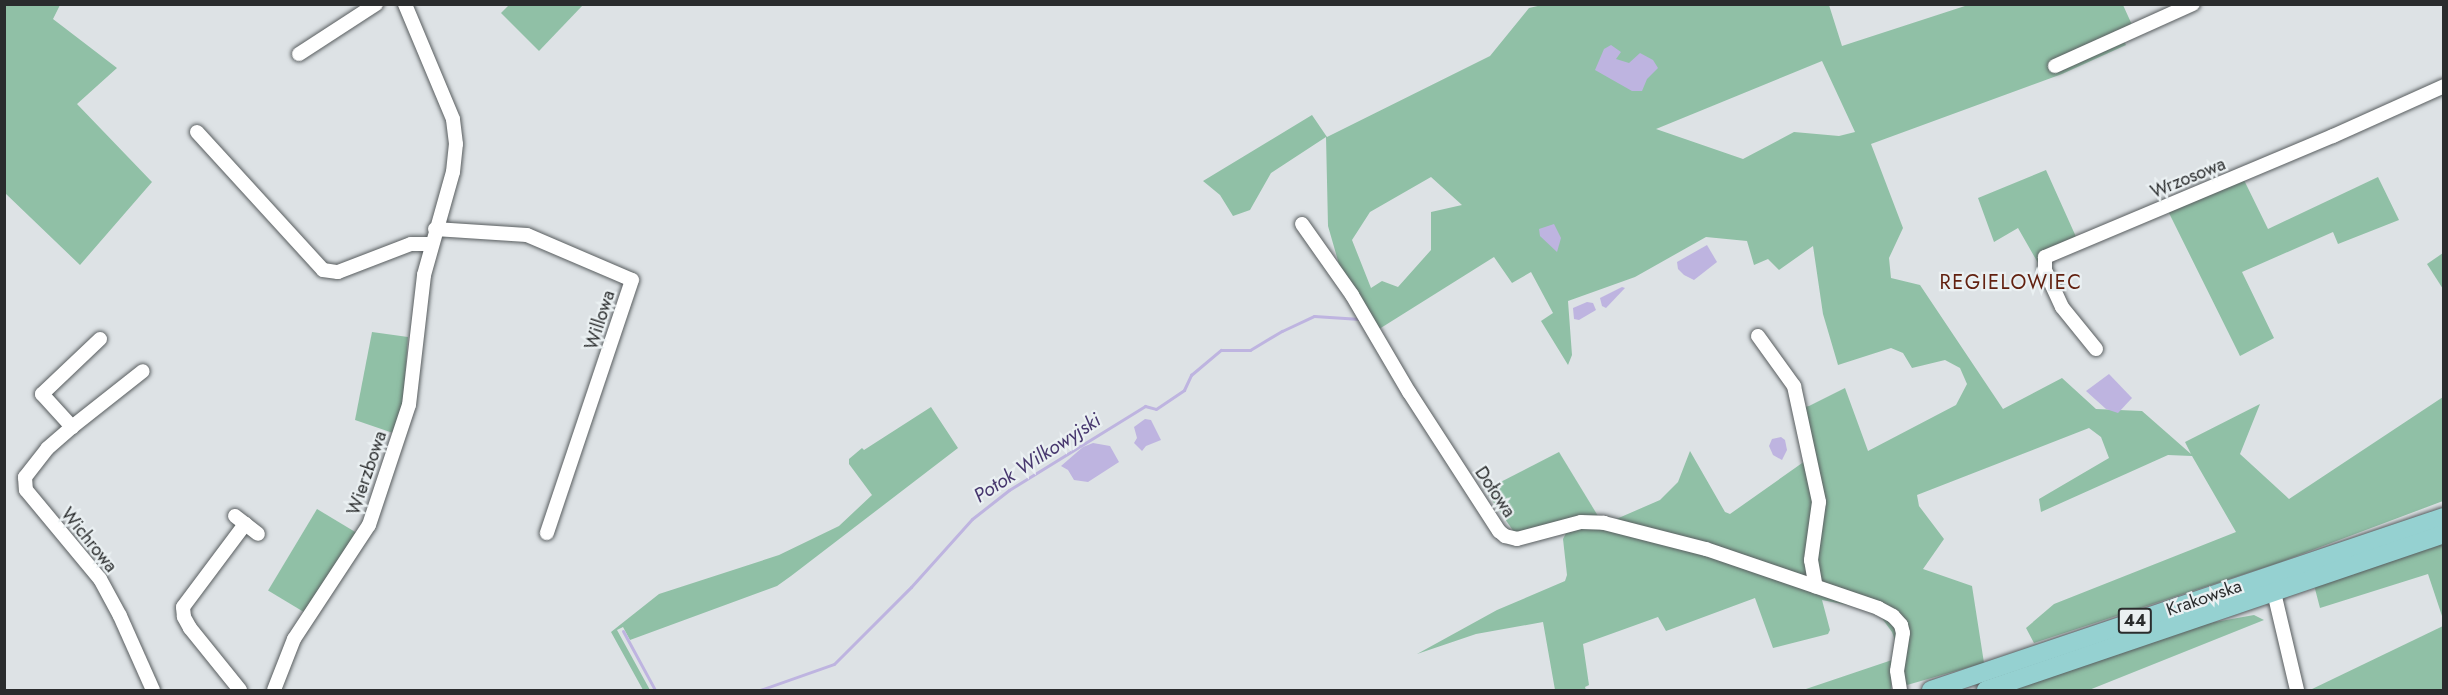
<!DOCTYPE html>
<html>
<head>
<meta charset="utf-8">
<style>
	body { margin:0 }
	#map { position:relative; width:2448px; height:695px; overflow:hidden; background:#dde2e5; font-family:Jost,sans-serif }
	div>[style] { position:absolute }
	.green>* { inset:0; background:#90c0a6; transform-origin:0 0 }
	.water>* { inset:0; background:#beb4e0 }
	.stream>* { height:3px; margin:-1.5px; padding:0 1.5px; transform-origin:1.5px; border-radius:1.5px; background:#beb4e0 }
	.roads { filter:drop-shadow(0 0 2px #585d5f) drop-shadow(0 0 2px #585d5f) }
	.minor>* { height:14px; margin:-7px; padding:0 7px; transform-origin:7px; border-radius:7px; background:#fff }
	.major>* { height:18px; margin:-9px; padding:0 9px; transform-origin:9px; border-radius:9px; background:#95d1d1 }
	span { translate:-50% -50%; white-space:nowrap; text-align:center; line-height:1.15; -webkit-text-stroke:4.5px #eaf0f2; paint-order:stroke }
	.shield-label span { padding:2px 4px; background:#eaf0f2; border:2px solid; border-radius:4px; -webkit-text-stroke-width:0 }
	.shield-label { font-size:16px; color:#2a2c2d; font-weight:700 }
	.street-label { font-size:18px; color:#2a2c2d }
	.neighbourhood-label { font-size:20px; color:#62200f; letter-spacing:1.5px }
	.water-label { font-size:20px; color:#47376e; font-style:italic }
	.frame { position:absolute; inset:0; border:6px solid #2a2c2d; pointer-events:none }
</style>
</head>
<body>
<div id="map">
	<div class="green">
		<div style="clip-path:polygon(510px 4px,583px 4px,583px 5px,539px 51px,501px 13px)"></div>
		<div style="clip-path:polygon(4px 5px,60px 5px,53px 19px,117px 68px,77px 104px,152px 182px,80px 265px,5px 193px)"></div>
		<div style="clip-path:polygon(evenodd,1542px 5px,1829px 5px,1842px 46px,1968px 5px,2123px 5px,2133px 27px,2124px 41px,2126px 45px,2062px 74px,1871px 144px,1903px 228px,1889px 258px,1891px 278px,1920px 285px,2003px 409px,2062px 378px,2096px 409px,2142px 411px,2191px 454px,2185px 442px,2260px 404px,2240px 454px,2289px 499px,2443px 397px,2443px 501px,2281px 562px,2034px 643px,2026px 628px,2054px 604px,2236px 532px,2192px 456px,2168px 455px,2041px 512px,2039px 499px,2109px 458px,2101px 437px,2089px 428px,1917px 495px,1919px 506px,1944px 539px,1923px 569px,1972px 586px,1984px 663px,1907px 685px,1893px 661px,1891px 690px,1803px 690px,1892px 660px,1895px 640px,1892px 632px,1881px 617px,1858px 607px,1822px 600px,1830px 630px,1828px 634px,1773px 648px,1755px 598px,1666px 631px,1658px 617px,1583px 644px,1589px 685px,1585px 687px,1586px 690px,1555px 690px,1543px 622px,1476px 634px,1417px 654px,1497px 610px,1565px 581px,1567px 575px,1563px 539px,1566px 533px,1614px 520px,1660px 500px,1678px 482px,1690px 451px,1725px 512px,1730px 514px,1805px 461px,1795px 409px,1809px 406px,1845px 388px,1868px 451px,1956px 405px,1967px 384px,1960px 368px,1945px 360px,1912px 368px,1903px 353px,1891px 348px,1838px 365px,1823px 314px,1813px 246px,1779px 270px,1768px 259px,1754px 265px,1747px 241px,1706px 237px,1635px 277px,1568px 301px,1572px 355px,1568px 365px,1541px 321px,1553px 313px,1531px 272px,1512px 283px,1494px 257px,1376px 331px,1349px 299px,1328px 226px,1326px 137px,1271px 173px,1250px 210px,1233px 216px,1220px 195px,1203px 181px,1312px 115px,1327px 137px,1490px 56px,1529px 8px,1542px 5px,1822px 61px,1855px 132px,1839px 136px,1794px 132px,1743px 159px,1656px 129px,1822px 61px,1542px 5px,1431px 177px,1462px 205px,1431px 212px,1431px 250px,1398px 287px,1382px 281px,1371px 288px,1352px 240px,1370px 212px,1431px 177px)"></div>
		<div style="clip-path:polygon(2046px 170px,2077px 239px,2038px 263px,2018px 228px,1994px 242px,1978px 198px)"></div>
		<div style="clip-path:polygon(2378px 177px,2399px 220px,2338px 244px,2333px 232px,2242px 272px,2274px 338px,2240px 356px,2168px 211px,2243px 178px,2268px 229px)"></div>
		<div style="clip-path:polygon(2443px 253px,2443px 289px,2427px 264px)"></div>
		<div style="clip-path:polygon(372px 332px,408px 337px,403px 404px,396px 434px,355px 420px)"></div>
		<div style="clip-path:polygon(931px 407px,958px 448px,791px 576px,777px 586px,630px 640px,623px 627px,617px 630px,650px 690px,643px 690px,611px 632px,659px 594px,779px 555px,839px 526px,872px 495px,849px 464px,849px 459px,862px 448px,864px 450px)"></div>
		<div style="clip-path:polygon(1559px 452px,1598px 516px,1526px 532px,1514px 532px,1485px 490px)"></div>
		<div style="left:317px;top:509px;width:48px;height:95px;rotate:31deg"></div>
		<div style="clip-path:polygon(2443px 542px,2443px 619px,2428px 574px,2320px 608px,2314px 585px)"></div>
		<div style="clip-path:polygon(2254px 615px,2264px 620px,2089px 690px,2005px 690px,2204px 624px)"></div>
		<div style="clip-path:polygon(2443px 626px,2443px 690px,2310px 690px)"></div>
	</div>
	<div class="water">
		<div style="clip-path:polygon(1611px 45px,1621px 52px,1616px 59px,1629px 63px,1640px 53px,1653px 60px,1658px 68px,1647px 79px,1642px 91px,1632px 91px,1595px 70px,1604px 49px)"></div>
		<div style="clip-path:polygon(1554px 224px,1561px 238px,1557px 252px,1540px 236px,1539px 229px)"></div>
		<div style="clip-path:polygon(1707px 245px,1717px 262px,1694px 280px,1684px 275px,1678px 269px,1677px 262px)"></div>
		<div style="clip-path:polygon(1622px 287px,1625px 288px,1606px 308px,1602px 306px,1600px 298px)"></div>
		<div style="clip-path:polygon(1587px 302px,1593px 303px,1596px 310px,1579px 320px,1574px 319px,1573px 308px)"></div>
		<div style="clip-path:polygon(2109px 374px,2132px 398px,2118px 413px,2106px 409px,2086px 391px)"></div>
		<div style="clip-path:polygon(1145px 419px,1151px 420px,1161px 440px,1146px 446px,1142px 451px,1134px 443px,1137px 438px,1134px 427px)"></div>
		<div style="clip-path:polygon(1781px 437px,1785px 440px,1787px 450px,1782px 460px,1773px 455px,1769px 446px,1772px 439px)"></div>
		<div style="clip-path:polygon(1093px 443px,1110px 446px,1119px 462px,1088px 482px,1074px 480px,1068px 470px,1061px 466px,1083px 447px)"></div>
	</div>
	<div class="stream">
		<div style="left:623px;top:631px;width:67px;rotate:61.5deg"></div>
		<div style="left:760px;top:690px;width:78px;rotate:-19.4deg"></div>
		<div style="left:834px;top:664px;width:109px;rotate:-45deg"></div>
		<div style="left:911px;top:587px;width:91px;rotate:-48.1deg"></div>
		<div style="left:972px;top:519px;width:47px;rotate:-38.1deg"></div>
		<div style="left:1009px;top:490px;width:160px;rotate:-31.7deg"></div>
		<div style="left:1145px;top:406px;width:11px;rotate:15deg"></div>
		<div style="left:1156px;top:409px;width:34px;rotate:-34deg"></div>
		<div style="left:1184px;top:390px;width:17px;rotate:-65deg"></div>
		<div style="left:1191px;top:375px;width:39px;rotate:-40deg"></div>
		<div style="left:1221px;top:350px;width:29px"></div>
		<div style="left:1250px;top:350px;width:37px;rotate:-31deg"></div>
		<div style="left:1282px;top:331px;width:35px;rotate:-25deg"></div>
		<div style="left:1314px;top:316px;width:46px;rotate:3.7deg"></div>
	</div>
	<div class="roads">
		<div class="minor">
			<div style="left:299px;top:54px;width:92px;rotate:-33deg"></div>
			<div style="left:2055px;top:66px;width:151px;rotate:-24.2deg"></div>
			<div style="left:197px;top:132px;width:187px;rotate:47.6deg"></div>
			<div style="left:323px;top:270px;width:15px;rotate:8deg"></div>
			<div style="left:338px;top:272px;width:78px;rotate:-21deg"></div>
			<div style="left:411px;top:244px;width:20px"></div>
			<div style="left:1302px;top:224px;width:87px;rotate:54.8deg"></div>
			<div style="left:1352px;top:295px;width:113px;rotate:59.6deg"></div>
			<div style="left:1409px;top:392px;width:166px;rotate:57.1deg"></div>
			<div style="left:1499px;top:531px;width:8px;rotate:40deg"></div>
			<div style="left:1505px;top:536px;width:12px;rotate:14deg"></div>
			<div style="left:1517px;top:539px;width:66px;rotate:-14.9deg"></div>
			<div style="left:1581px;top:522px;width:23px;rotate:2deg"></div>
			<div style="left:1604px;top:523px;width:105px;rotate:14.3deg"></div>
			<div style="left:1706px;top:549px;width:182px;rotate:18.9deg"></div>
			<div style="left:1878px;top:608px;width:17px;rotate:28deg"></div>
			<div style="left:1893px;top:616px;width:12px;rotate:48deg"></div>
			<div style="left:1901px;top:625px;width:8px;rotate:76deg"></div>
			<div style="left:1903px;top:633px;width:38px;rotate:99deg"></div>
			<div style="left:1897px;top:671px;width:19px;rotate:81deg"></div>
			<div style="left:435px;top:229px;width:92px;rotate:3.7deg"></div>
			<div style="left:527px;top:235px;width:114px;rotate:23.2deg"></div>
			<div style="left:632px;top:280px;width:267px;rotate:108.6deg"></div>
			<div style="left:1758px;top:336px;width:62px;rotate:54.2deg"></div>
			<div style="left:1794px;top:386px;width:119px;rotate:77.8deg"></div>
			<div style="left:1819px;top:502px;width:59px;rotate:97.9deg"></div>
			<div style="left:1811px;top:560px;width:27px;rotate:80deg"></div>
			<div style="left:100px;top:339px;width:80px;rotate:136.5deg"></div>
			<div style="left:42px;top:394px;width:45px;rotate:47.7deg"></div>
			<div style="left:72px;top:427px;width:33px;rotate:139deg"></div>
			<div style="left:47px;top:449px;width:36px;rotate:128deg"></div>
			<div style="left:25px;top:477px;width:13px;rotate:86deg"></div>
			<div style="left:26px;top:490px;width:116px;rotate:50.3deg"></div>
			<div style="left:100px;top:579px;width:42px;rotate:61.6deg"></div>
			<div style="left:120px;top:616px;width:81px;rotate:66deg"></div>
			<div style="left:2096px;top:349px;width:54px;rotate:-129deg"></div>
			<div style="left:2062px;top:307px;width:41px;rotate:-114.7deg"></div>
			<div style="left:2045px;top:270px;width:13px;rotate:-90deg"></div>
			<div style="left:2045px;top:257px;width:312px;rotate:-22.8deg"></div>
			<div style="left:2333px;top:136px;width:122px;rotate:-24.2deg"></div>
			<div style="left:72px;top:427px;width:90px;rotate:-38.3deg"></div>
			<div style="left:235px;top:516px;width:29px;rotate:38deg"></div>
			<div style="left:2272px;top:584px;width:109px;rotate:76.7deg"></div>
			<div style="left:240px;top:690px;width:80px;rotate:-128.9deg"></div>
			<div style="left:190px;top:628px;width:13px;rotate:-119deg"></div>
			<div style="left:184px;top:617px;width:10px;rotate:-96deg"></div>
			<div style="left:183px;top:607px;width:104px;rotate:-53.2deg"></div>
			<div style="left:274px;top:690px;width:55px;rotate:-68.6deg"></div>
			<div style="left:294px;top:639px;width:136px;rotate:-56.7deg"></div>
			<div style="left:369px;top:525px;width:126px;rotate:-71.6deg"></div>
			<div style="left:409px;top:405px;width:131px;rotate:-83.4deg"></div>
			<div style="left:424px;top:275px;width:107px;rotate:-74.3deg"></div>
			<div style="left:453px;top:172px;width:28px;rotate:-84deg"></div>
			<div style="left:456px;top:144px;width:25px;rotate:-97deg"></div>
			<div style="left:453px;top:119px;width:125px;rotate:-112.7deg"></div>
		</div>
		<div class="major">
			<div style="left:1931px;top:690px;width:541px;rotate:-18.64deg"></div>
			<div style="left:1986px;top:690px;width:484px;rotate:-18.8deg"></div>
		</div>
	</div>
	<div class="shield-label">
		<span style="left:2135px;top:621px">44</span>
	</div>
	<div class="street-label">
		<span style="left:2188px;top:178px;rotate:-22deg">Wrzosowa</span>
		<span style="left:600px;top:320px;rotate:-72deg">Willowa</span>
		<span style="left:367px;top:473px;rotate:-71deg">Wierzbowa</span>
		<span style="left:1495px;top:492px;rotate:56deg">Dołowa</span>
		<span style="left:89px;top:540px;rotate:51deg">Wichrowa</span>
		<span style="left:2204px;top:598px;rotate:-19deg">Krakowska</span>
	</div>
	<div class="neighbourhood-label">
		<span style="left:2011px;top:282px">REGIELOWIEC</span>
	</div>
	<div class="water-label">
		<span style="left:1037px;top:458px;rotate:-33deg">Potok Wilkowyjski</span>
	</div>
	<div class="frame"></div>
</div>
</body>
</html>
